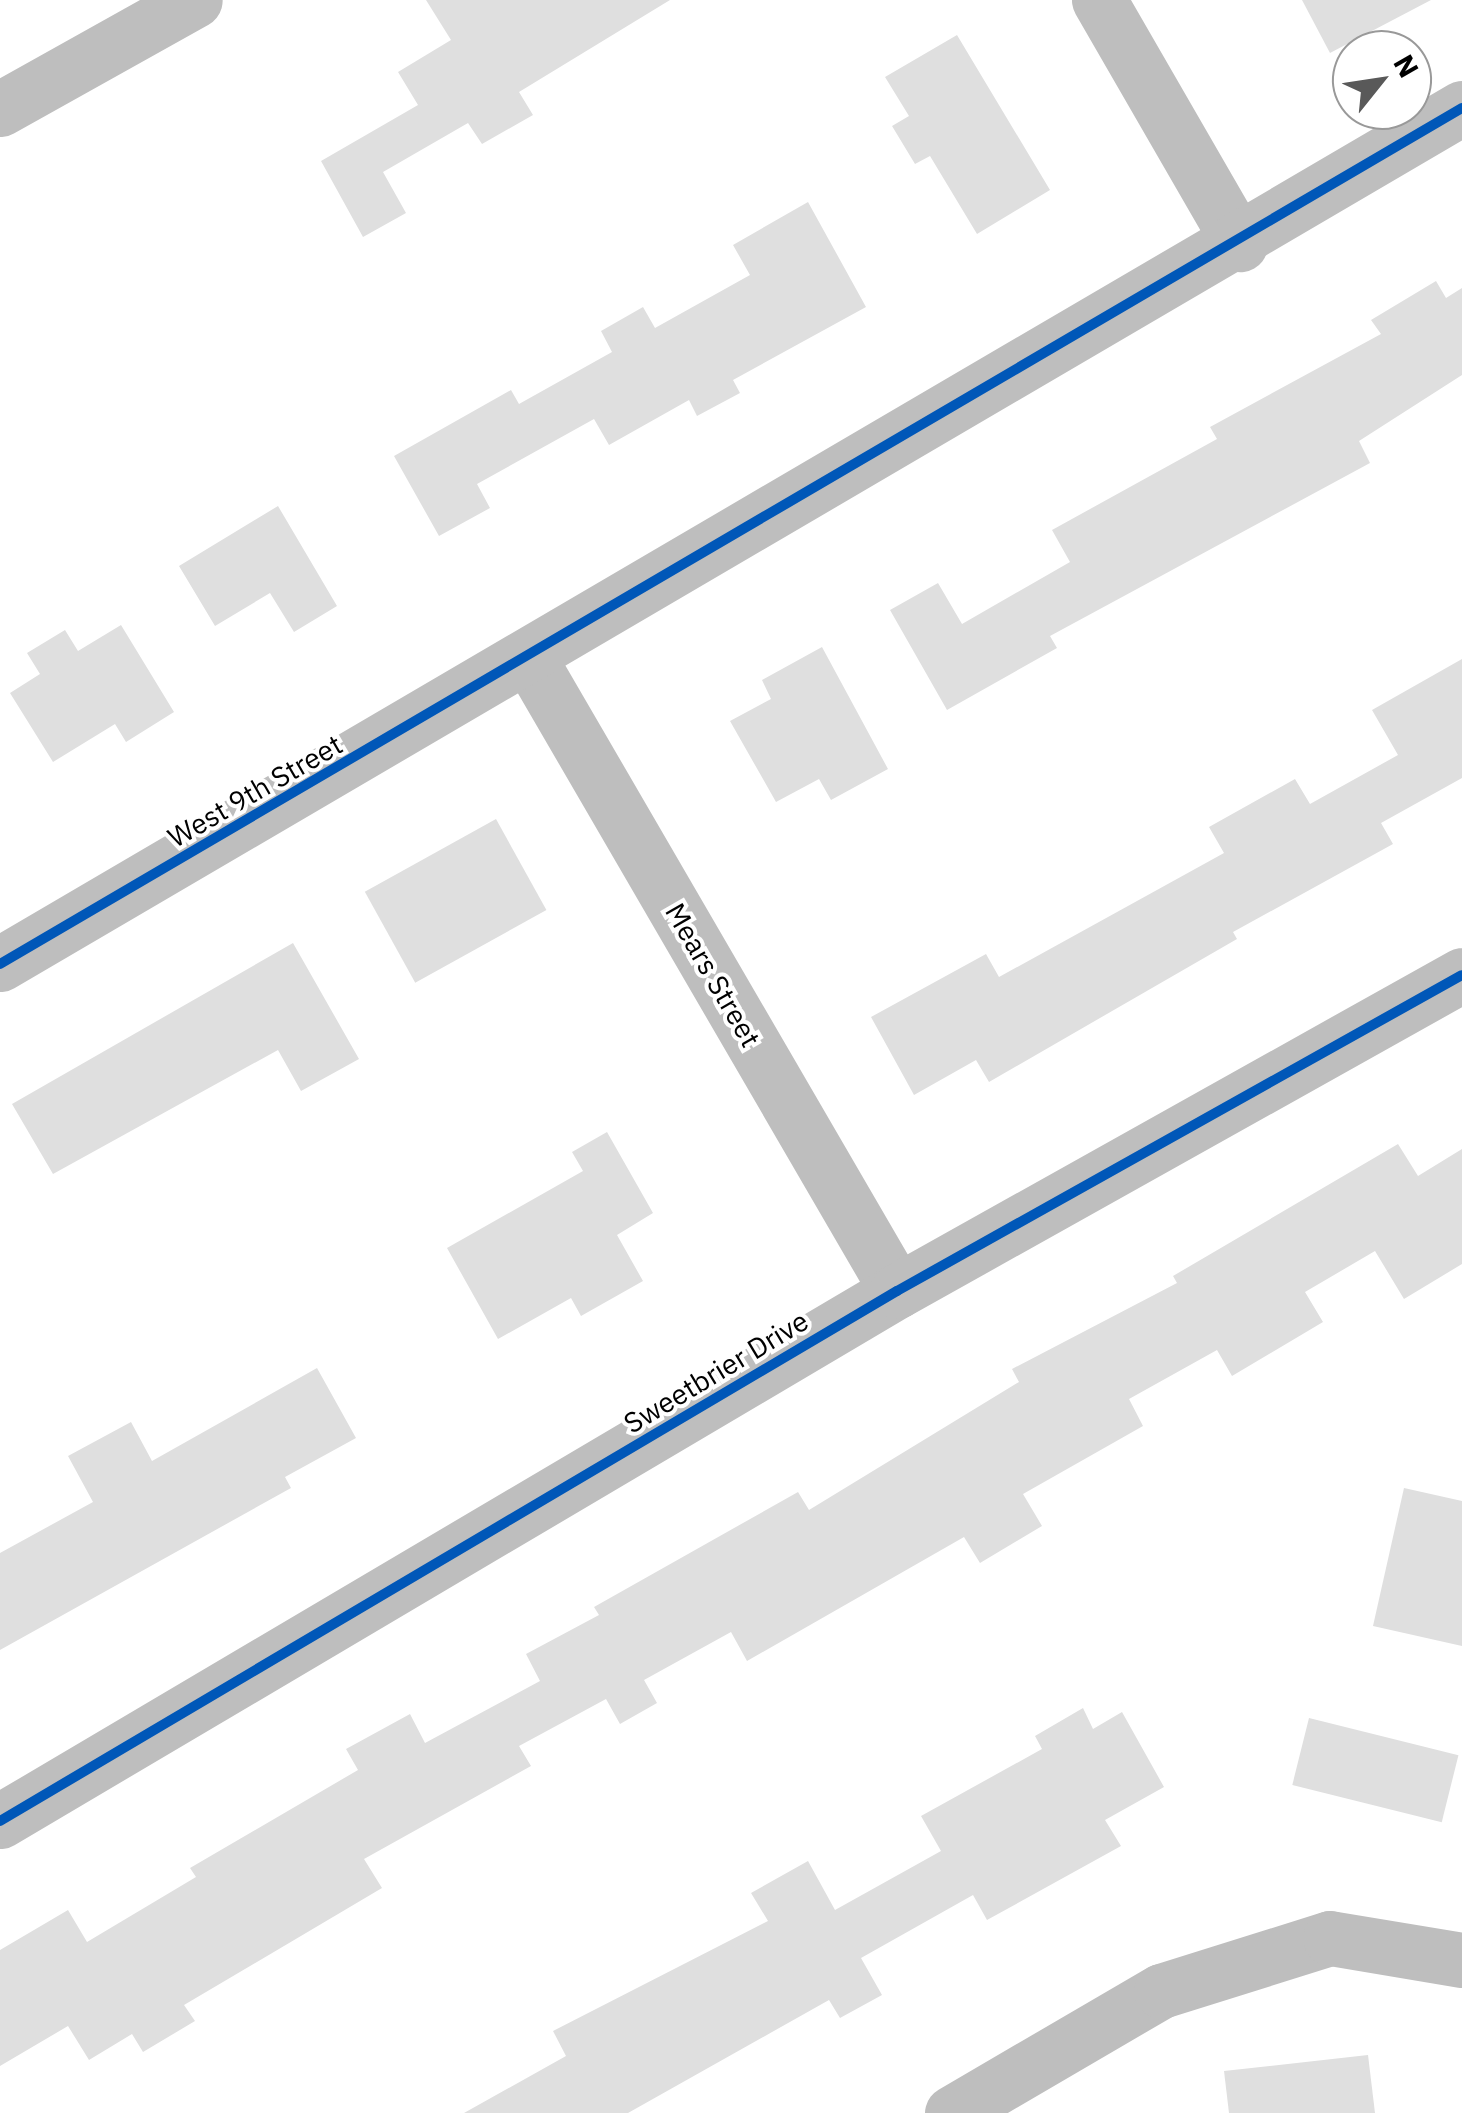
<!DOCTYPE html>
<html>
<head>
<meta charset="utf-8">
<style>
	body { margin:0 }
	#map { position:relative; width:1462px; height:2113px; overflow:hidden; background:#fff; font-family:"IBM Plex Sans",sans-serif }
	div>[style] { position:absolute }
	.building>* { inset:0; background:#dfdfdf; transform-origin:0 0 }
	.minor>* { height:55px; margin:-27.5px; padding:0 27.5px; transform-origin:27.5px; border-radius:27.5px; background:#bebebe }
	.cycleway>* { height:10px; margin:-5px; padding:0 5px; transform-origin:5px; border-radius:5px; background:#0057b8 }
	span { translate:-50% -50%; white-space:nowrap; text-align:center; line-height:1.15; -webkit-text-stroke:8px #fff; paint-order:stroke }
	.street-label { font-size:28px; color:#000 }
	.north { position:absolute; left:1332px; top:30px; width:100px; height:100px; box-sizing:border-box; background:#fff; border:2px solid #999; border-radius:50%; rotate:60deg; font-size:28px; font-weight:700; line-height:40px; text-align:center; color:#000 }
	.north::after { content:''; display:block; margin:auto; width:35px; height:45px; background:#595959; clip-path:polygon(50% 0,100% 100%,50% 72%,0 100%) }
</style>
</head>
<body>
<div id="map">
	<div class="building">
		<div style="clip-path:polygon(426px 0,670px 0,519px 92px,533px 115px,482px 144px,468px 123px,383px 172px,406px 213px,363px 237px,321px 161px,418px 105px,398px 72px,451px 40px)"></div>
		<div style="clip-path:polygon(1302px 0,1431px 0,1330px 53px)"></div>
		<div style="clip-path:polygon(957px 35px,1050px 190px,977px 234px,930px 156px,915px 164px,892px 126px,909px 116px,885px 77px)"></div>
		<div style="clip-path:polygon(808px 202px,866px 307px,733px 380px,740px 393px,697px 416px,689px 400px,609px 445px,594px 419px,477px 484px,490px 508px,439px 536px,394px 456px,511px 390px,519px 404px,612px 352px,601px 331px,643px 307px,655px 328px,750px 275px,733px 245px)"></div>
		<div style="clip-path:polygon(1436px 281px,1446px 298px,1462px 288px,1462px 375px,1359px 441px,1370px 463px,1050px 636px,1057px 648px,947px 710px,890px 610px,938px 583px,962px 624px,1070px 562px,1052px 530px,1217px 439px,1210px 427px,1381px 334px,1371px 320px)"></div>
		<div style="clip-path:polygon(278px 506px,337px 606px,294px 632px,270px 593px,215px 626px,179px 566px)"></div>
		<div style="clip-path:polygon(121px 625px,174px 712px,126px 742px,115px 724px,53px 762px,10px 693px,40px 674px,27px 653px,65px 630px,78px 651px)"></div>
		<div style="clip-path:polygon(822px 647px,888px 769px,831px 800px,819px 779px,776px 802px,730px 721px,771px 699px,762px 680px)"></div>
		<div style="clip-path:polygon(1462px 659px,1462px 778px,1381px 823px,1393px 844px,1233px 932px,1237px 939px,989px 1082px,976px 1060px,914px 1095px,871px 1017px,986px 954px,999px 977px,1224px 853px,1209px 827px,1295px 779px,1310px 804px,1398px 755px,1372px 710px)"></div>
		<div style="left:496px;top:819px;width:104px;height:150px;rotate:61deg"></div>
		<div style="clip-path:polygon(293px 943px,359px 1059px,301px 1091px,278px 1050px,53px 1174px,12px 1104px)"></div>
		<div style="clip-path:polygon(607px 1132px,653px 1213px,617px 1235px,643px 1281px,581px 1316px,571px 1298px,498px 1339px,447px 1248px,583px 1171px,572px 1152px)"></div>
		<div style="clip-path:polygon(1398px 1144px,1418px 1176px,1462px 1149px,1462px 1264px,1404px 1299px,1375px 1251px,1305px 1292px,1323px 1322px,1232px 1376px,1217px 1350px,1129px 1399px,1143px 1426px,1023px 1494px,1042px 1526px,980px 1563px,964px 1537px,747px 1661px,731px 1632px,644px 1680px,657px 1703px,620px 1724px,606px 1699px,519px 1746px,531px 1766px,364px 1859px,382px 1888px,184px 2005px,195px 2021px,143px 2052px,132px 2034px,89px 2060px,68px 2026px,0 2066px,0 1950px,68px 1910px,87px 1942px,196px 1877px,190px 1868px,358px 1770px,346px 1749px,410px 1714px,425px 1743px,540px 1681px,526px 1654px,599px 1615px,594px 1607px,798px 1492px,809px 1510px,1019px 1382px,1012px 1369px,1177px 1283px,1173px 1276px)"></div>
		<div style="clip-path:polygon(317px 1368px,356px 1438px,285px 1477px,291px 1488px,0 1650px,0 1553px,93px 1502px,68px 1456px,131px 1422px,152px 1461px)"></div>
		<div style="clip-path:polygon(1404px 1488px,1462px 1501px,1462px 1646px,1373px 1626px)"></div>
		<div style="clip-path:polygon(1083px 1708px,1093px 1729px,1122px 1712px,1164px 1787px,1105px 1820px,1121px 1846px,987px 1920px,973px 1895px,861px 1958px,882px 1995px,840px 2018px,829px 2000px,628px 2113px,464px 2113px,566px 2056px,553px 2031px,768px 1921px,751px 1893px,808px 1861px,835px 1910px,941px 1851px,921px 1816px,1042px 1749px,1035px 1736px)"></div>
		<div style="left:1309px;top:1718px;width:154px;height:69px;rotate:14deg"></div>
		<div style="clip-path:polygon(1368px 2055px,1375px 2113px,1229px 2113px,1224px 2071px)"></div>
	</div>
	<div class="minor">
		<div style="left:1099px;top:0;width:282px;rotate:60deg"></div>
		<div style="left:0;top:109px;width:223px;rotate:-29.2deg"></div>
		<div style="left:529px;top:658px;width:732px;rotate:59.83deg"></div>
		<div style="left:0;top:964px;width:1694px;rotate:-30.35deg"></div>
		<div style="left:0;top:1821px;width:1042px;rotate:-30.58deg"></div>
		<div style="left:897px;top:1291px;width:647px;rotate:-29.22deg"></div>
		<div style="left:952px;top:2113px;width:242px;rotate:-30.3deg"></div>
		<div style="left:1161px;top:1991px;width:177px;rotate:-17.4deg"></div>
		<div style="left:1330px;top:1938px;width:134px;rotate:9.5deg"></div>
	</div>
	<div class="cycleway">
		<div style="left:0;top:964px;width:1694px;rotate:-30.35deg"></div>
		<div style="left:0;top:1821px;width:1042px;rotate:-30.58deg"></div>
		<div style="left:897px;top:1291px;width:647px;rotate:-29.22deg"></div>
	</div>
	<div class="street-label">
		<span style="left:255px;top:791px;rotate:-30deg">West 9th Street</span>
		<span style="left:713px;top:975px;rotate:60deg">Mears Street</span>
		<span style="left:716px;top:1372px;rotate:-31deg">Sweetbrier Drive</span>
	</div>
	<div class="north">N</div>
</div>
</body>
</html>
